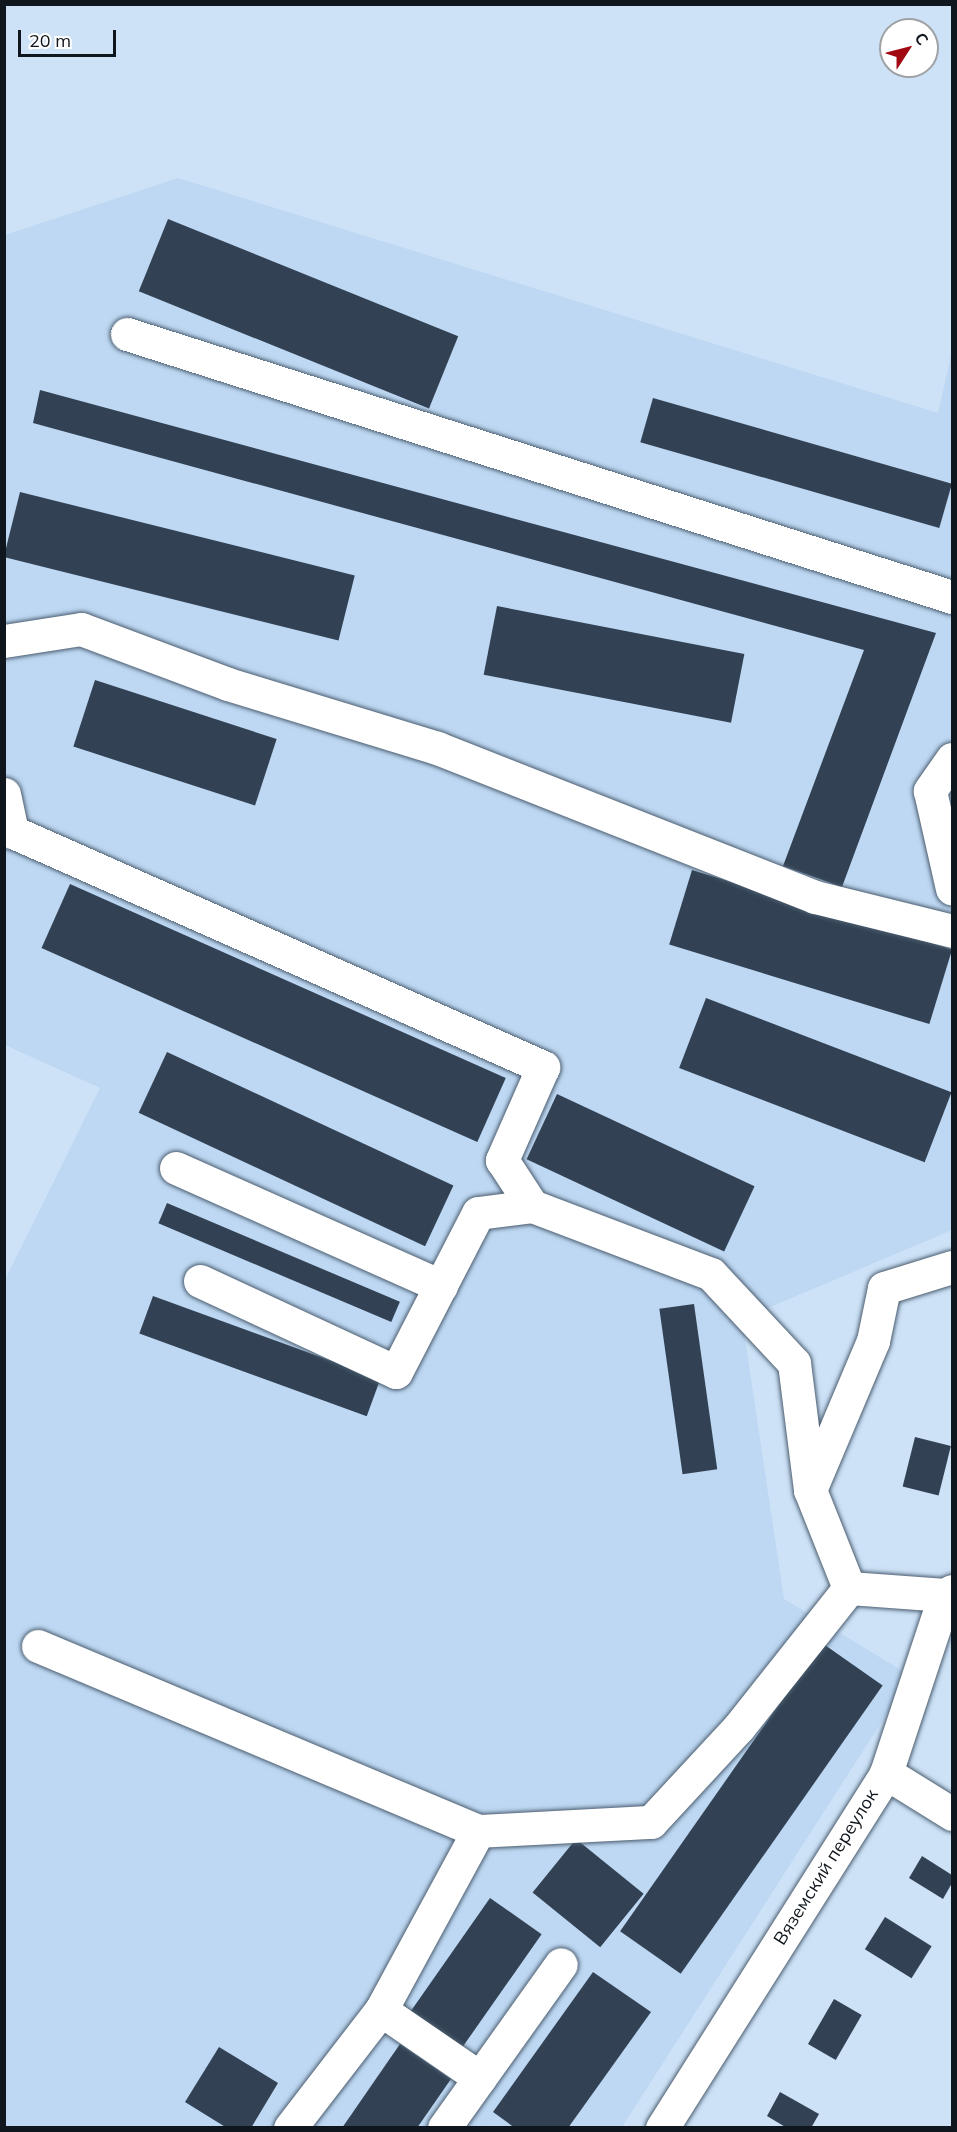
<!DOCTYPE html>
<html>
<head>
<meta charset="utf-8">
<style>
	body { margin:0 }
	#map { position:relative; width:957px; height:2132px; overflow:hidden; background:#cde2f7; font-family:Mulish,sans-serif }
	div>[style] { position:absolute }
	.built>* { inset:0; background:#bed8f3 }
	.building>* { inset:0; background:#324254; transform-origin:0 0 }
	.roads { filter:drop-shadow(0 0 2px #4b5d6f) drop-shadow(0 0 2px #4b5d6f) }
	.minor>* { height:33px; margin:-16.5px; padding:0 16.5px; transform-origin:16.5px; border-radius:16.5px; background:#fff }
	span { translate:-50% -50%; white-space:nowrap; text-align:center; line-height:1.15; -webkit-text-stroke:6px #fff; paint-order:stroke }
	.street-label { font-size:18px; color:#0f161d }
	.frame { position:absolute; inset:0; border:6px solid #0f161d; pointer-events:none }
	.north { position:absolute; left:879px; top:18px; width:60px; height:60px; box-sizing:border-box; background:#fff; border:2px solid #9fa2a5; border-radius:50%; rotate:54deg; font-size:16px; font-weight:700; line-height:24px; text-align:center; color:#0f161d }
	.north::after { content:''; display:block; margin:auto; width:21px; height:27px; background:#a20812; clip-path:polygon(50% 0,100% 100%,50% 72%,0 100%) }
	.scale { position:absolute; left:18px; top:30px; width:98px; height:27px; box-sizing:border-box; border:3px solid #0f161d; border-top:0; padding-left:8px; font-size:18px; line-height:21px; white-space:nowrap; color:#0f161d; -webkit-text-stroke:4px #fff; paint-order:stroke }
</style>
</head>
<body>
<div id="map">
	<div class="built">
		<div style="clip-path:polygon(178px 178px,938px 413px,952px 351px,952px 1230px,742px 1319px,784px 1599px,911px 1676px,622px 2127px,5px 2127px,4px 1282px,100px 1088px,5px 1045px,5px 235px)"></div>
	</div>
	<div class="building">
		<div style="left:168px;top:219px;width:313px;height:78px;rotate:22deg"></div>
		<div style="clip-path:polygon(40px 390px,936px 633px,842px 887px,783px 866px,864px 650px,33px 423px)"></div>
		<div style="left:653px;top:398px;width:311px;height:46px;rotate:16deg"></div>
		<div style="left:20px;top:492px;width:345px;height:67px;rotate:14deg"></div>
		<div style="left:497px;top:606px;width:252px;height:70px;rotate:11deg"></div>
		<div style="left:95px;top:680px;width:191px;height:70px;rotate:18deg"></div>
		<div style="left:692px;top:870px;width:272px;height:78px;rotate:17deg"></div>
		<div style="left:70px;top:884px;width:477px;height:70px;rotate:24deg"></div>
		<div style="left:706px;top:998px;width:263px;height:75px;rotate:21deg"></div>
		<div style="left:167px;top:1052px;width:316px;height:67px;rotate:25deg"></div>
		<div style="left:557px;top:1094px;width:218px;height:72px;rotate:25deg"></div>
		<div style="left:167px;top:1203px;width:253px;height:22px;rotate:23deg"></div>
		<div style="left:153px;top:1296px;width:242px;height:40px;rotate:20deg"></div>
		<div style="left:694px;top:1304px;width:167px;height:35px;rotate:82deg"></div>
		<div style="left:915px;top:1437px;width:37px;height:51px;rotate:14deg"></div>
		<div style="left:822px;top:1643px;width:74px;height:352px;rotate:35deg"></div>
		<div style="left:576px;top:1839px;width:87px;height:69px;rotate:39deg"></div>
		<div style="clip-path:polygon(922px 1856px,952px 1875px,952px 1883px,943px 1899px,909px 1878px)"></div>
		<div style="left:490px;top:1898px;width:63px;height:140px;rotate:35deg"></div>
		<div style="left:885px;top:1917px;width:55px;height:38px;rotate:32deg"></div>
		<div style="clip-path:polygon(593px 1972px,651px 2012px,568px 2128px,515px 2128px,493px 2112px)"></div>
		<div style="left:834px;top:1999px;width:32px;height:52px;rotate:30deg"></div>
		<div style="clip-path:polygon(400px 2044px,451px 2079px,417px 2128px,342px 2128px)"></div>
		<div style="clip-path:polygon(219px 2047px,278px 2083px,251px 2128px,227px 2128px,185px 2102px)"></div>
		<div style="clip-path:polygon(780px 2092px,819px 2114px,811px 2128px,787px 2128px,767px 2116px)"></div>
	</div>
	<div class="roads">
		<div class="minor">
			<div style="left:127px;top:334px;width:866px;rotate:17.68deg"></div>
			<div style="left:4px;top:641px;width:78px;rotate:-8.9deg"></div>
			<div style="left:81px;top:629px;width:157px;rotate:20.5deg"></div>
			<div style="left:228px;top:684px;width:219px;rotate:17deg"></div>
			<div style="left:437px;top:748px;width:406px;rotate:21.5deg"></div>
			<div style="left:815px;top:897px;width:141px;rotate:13.9deg"></div>
			<div style="left:952px;top:759px;width:39px;rotate:125deg"></div>
			<div style="left:930px;top:791px;width:100px;rotate:77.3deg"></div>
			<div style="left:4px;top:794px;width:39px;rotate:78deg"></div>
			<div style="left:4px;top:828px;width:590px;rotate:23.91deg"></div>
			<div style="left:543px;top:1067px;width:102px;rotate:113.8deg"></div>
			<div style="left:502px;top:1160px;width:55px;rotate:56.9deg"></div>
			<div style="left:176px;top:1168px;width:290px;rotate:24deg"></div>
			<div style="left:200px;top:1281px;width:216px;rotate:24.9deg"></div>
			<div style="left:396px;top:1372px;width:179px;rotate:-62.7deg"></div>
			<div style="left:478px;top:1213px;width:54px;rotate:-7.4deg"></div>
			<div style="left:532px;top:1206px;width:191px;rotate:20.8deg"></div>
			<div style="left:711px;top:1274px;width:122px;rotate:47deg"></div>
			<div style="left:794px;top:1363px;width:128px;rotate:82.8deg"></div>
			<div style="left:945px;top:1595px;width:96px;rotate:-175.8deg"></div>
			<div style="left:849px;top:1588px;width:105px;rotate:-111.7deg"></div>
			<div style="left:810px;top:1490px;width:162px;rotate:-67.1deg"></div>
			<div style="left:873px;top:1341px;width:54px;rotate:-78.3deg"></div>
			<div style="left:884px;top:1288px;width:71px;rotate:-17.2deg"></div>
			<div style="left:38px;top:1646px;width:477px;rotate:22.8deg"></div>
			<div style="left:886px;top:1773px;width:78px;rotate:31.8deg"></div>
			<div style="left:381px;top:2010px;width:120px;rotate:34.5deg"></div>
			<div style="left:290px;top:2128px;width:149px;rotate:-52.4deg"></div>
			<div style="left:381px;top:2010px;width:204px;rotate:-61.5deg"></div>
			<div style="left:478px;top:1831px;width:173px;rotate:-3deg"></div>
			<div style="left:651px;top:1822px;width:129px;rotate:-47.2deg"></div>
			<div style="left:739px;top:1727px;width:177px;rotate:-51.6deg"></div>
			<div style="left:444px;top:2128px;width:201px;rotate:-54.5deg"></div>
			<div style="left:662px;top:2128px;width:420px;rotate:-57.7deg"></div>
			<div style="left:886px;top:1773px;width:188px;rotate:-71.7deg"></div>
			<div style="left:945px;top:1595px;width:8px;rotate:-30deg"></div>
		</div>
	</div>
	<div class="street-label">
		<span style="left:826px;top:1867px;rotate:-58deg">Вяземский переулок</span>
	</div>
	<div class="frame"></div>
	<div class="north">С</div>
	<div class="scale">20 m</div>
</div>
</body>
</html>
